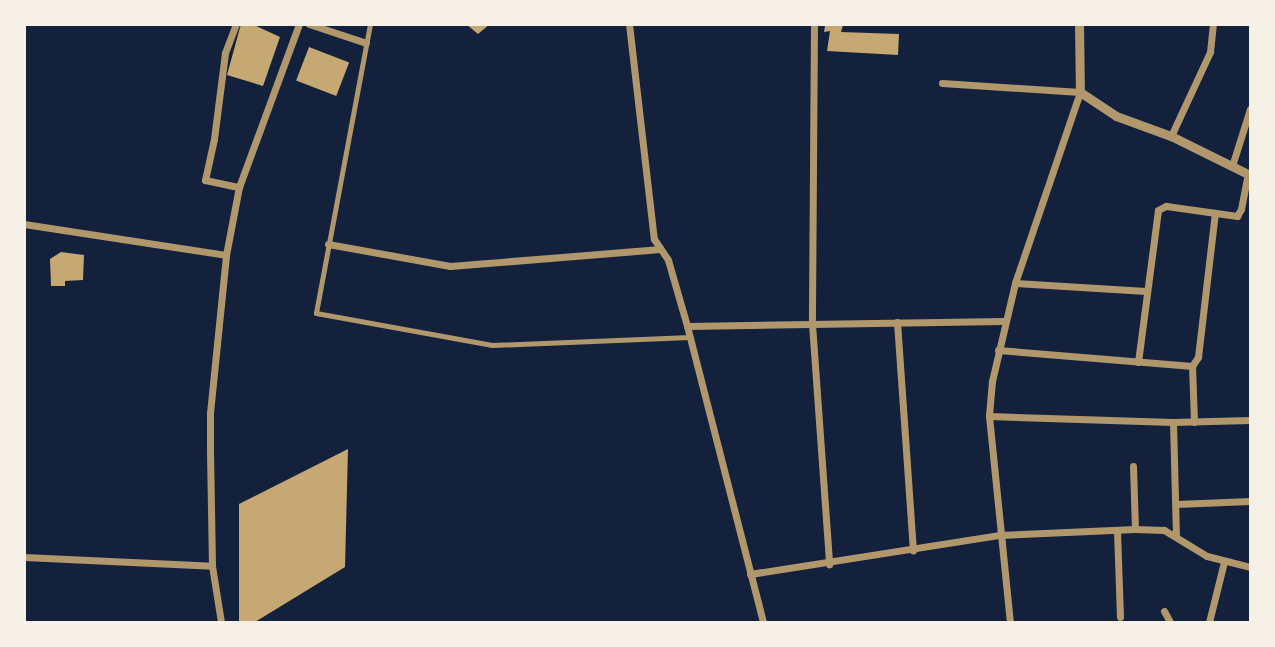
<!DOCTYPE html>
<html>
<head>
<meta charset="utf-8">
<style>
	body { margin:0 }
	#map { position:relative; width:1275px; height:647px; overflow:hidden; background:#14213d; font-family:Jost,sans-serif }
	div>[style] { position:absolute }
	.building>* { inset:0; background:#c6a872; transform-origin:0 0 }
	.pedestrian>* { height:5px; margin:-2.5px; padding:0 2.5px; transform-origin:2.5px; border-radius:2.5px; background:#b1986c }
	.minor>* { height:7px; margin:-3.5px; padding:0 3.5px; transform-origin:3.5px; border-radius:3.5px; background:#b1986c }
	.tertiary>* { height:9px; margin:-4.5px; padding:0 4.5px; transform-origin:4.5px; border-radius:4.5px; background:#b1986c }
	span { translate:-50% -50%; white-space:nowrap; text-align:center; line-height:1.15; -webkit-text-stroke:6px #f6f1e7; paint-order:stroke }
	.frame { position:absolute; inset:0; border:26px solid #f6f1e7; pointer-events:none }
</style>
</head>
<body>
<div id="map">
	<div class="building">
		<div style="clip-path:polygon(241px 24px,252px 24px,280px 37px,263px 86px,227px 75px)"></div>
		<div style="clip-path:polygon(466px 24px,490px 24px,478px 34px)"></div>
		<div style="clip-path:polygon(843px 25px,841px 32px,899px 34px,898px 55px,827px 51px,830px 31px,824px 32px,825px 26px)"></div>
		<div style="left:309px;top:47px;width:43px;height:36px;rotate:21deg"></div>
		<div style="clip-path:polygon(61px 252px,84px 255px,83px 280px,65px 281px,65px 286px,51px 286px,50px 259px)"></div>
		<div style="clip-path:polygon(348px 449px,345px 567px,255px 622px,239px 622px,239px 504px)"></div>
	</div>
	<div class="pedestrian">
		<div style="left:370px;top:24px;width:294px;rotate:100.6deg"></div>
		<div style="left:316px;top:313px;width:179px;rotate:10.3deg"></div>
		<div style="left:492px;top:345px;width:198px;rotate:-2.3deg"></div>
	</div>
	<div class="minor">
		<div style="left:236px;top:24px;width:31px;rotate:111deg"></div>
		<div style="left:225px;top:53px;width:87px;rotate:97.3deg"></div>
		<div style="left:214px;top:139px;width:42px;rotate:102.4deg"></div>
		<div style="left:205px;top:180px;width:35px;rotate:12deg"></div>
		<div style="left:309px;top:24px;width:60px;rotate:18.4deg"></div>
		<div style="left:629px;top:24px;width:216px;rotate:83.4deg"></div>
		<div style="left:654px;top:239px;width:25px;rotate:56deg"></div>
		<div style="left:668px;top:260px;width:69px;rotate:73.9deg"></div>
		<div style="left:687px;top:326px;width:306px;rotate:75.6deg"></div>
		<div style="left:814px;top:24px;width:300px;rotate:90.4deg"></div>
		<div style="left:812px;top:324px;width:241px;rotate:85.9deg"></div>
		<div style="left:942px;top:83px;width:138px;rotate:3.7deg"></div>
		<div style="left:1080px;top:92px;width:202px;rotate:108.8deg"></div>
		<div style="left:1015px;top:283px;width:101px;rotate:103.2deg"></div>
		<div style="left:992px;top:381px;width:35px;rotate:95deg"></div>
		<div style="left:989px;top:416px;width:207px;rotate:84.2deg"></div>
		<div style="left:1171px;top:136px;width:93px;rotate:-65.1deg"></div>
		<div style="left:1210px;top:52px;width:28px;rotate:-84deg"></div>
		<div style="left:1232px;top:166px;width:60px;rotate:-72.5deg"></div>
		<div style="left:24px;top:224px;width:204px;rotate:8.7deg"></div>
		<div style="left:328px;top:244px;width:124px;rotate:10.2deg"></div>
		<div style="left:450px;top:266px;width:211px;rotate:-4.6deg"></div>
		<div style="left:1015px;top:283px;width:131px;rotate:3.5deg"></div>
		<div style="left:897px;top:322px;width:229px;rotate:86deg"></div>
		<div style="left:687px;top:326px;width:316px;rotate:-0.9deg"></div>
		<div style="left:998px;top:350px;width:195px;rotate:4.7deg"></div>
		<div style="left:1138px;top:362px;width:153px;rotate:-82.5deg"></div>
		<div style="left:1158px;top:210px;width:9px;rotate:-27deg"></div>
		<div style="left:1166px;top:206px;width:72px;rotate:8deg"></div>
		<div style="left:1237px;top:216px;width:8px;rotate:-60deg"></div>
		<div style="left:1241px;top:209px;width:36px;rotate:-79deg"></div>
		<div style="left:989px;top:416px;width:184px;rotate:1.9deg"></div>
		<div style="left:1173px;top:422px;width:77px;rotate:-1.5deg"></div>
		<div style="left:1173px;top:422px;width:113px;rotate:88.5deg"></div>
		<div style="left:1194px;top:422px;width:56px;rotate:-92deg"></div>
		<div style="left:1192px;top:366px;width:11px;rotate:-56deg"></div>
		<div style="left:1198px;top:357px;width:145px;rotate:-83.3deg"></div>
		<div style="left:1133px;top:466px;width:63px;rotate:88.2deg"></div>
		<div style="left:1176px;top:504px;width:74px;rotate:-2.3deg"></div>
		<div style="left:1117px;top:531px;width:86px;rotate:88deg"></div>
		<div style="left:24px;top:557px;width:188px;rotate:2.7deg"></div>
		<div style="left:750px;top:574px;width:253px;rotate:-8.9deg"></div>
		<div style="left:1000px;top:535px;width:135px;rotate:-2.5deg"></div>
		<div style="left:1135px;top:529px;width:29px;rotate:2deg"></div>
		<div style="left:1164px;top:530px;width:50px;rotate:31.2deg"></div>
		<div style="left:1207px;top:556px;width:44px;rotate:14.3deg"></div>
		<div style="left:1164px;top:611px;width:13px;rotate:61deg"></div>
		<div style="left:221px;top:622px;width:57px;rotate:-99.1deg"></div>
		<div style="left:212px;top:566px;width:116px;rotate:-91deg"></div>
		<div style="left:210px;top:450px;width:37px;rotate:-90deg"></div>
		<div style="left:210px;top:413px;width:159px;rotate:-84.2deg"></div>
		<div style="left:226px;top:255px;width:69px;rotate:-79.2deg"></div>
		<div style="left:239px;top:187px;width:174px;rotate:-69.8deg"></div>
		<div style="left:1209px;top:622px;width:62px;rotate:-76deg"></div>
	</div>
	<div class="tertiary">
		<div style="left:1079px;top:24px;width:68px;rotate:89.2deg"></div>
		<div style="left:1080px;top:92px;width:43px;rotate:33.7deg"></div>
		<div style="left:1116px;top:116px;width:59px;rotate:20deg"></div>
		<div style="left:1171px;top:136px;width:88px;rotate:26.3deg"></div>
	</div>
	<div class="frame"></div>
</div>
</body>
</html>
